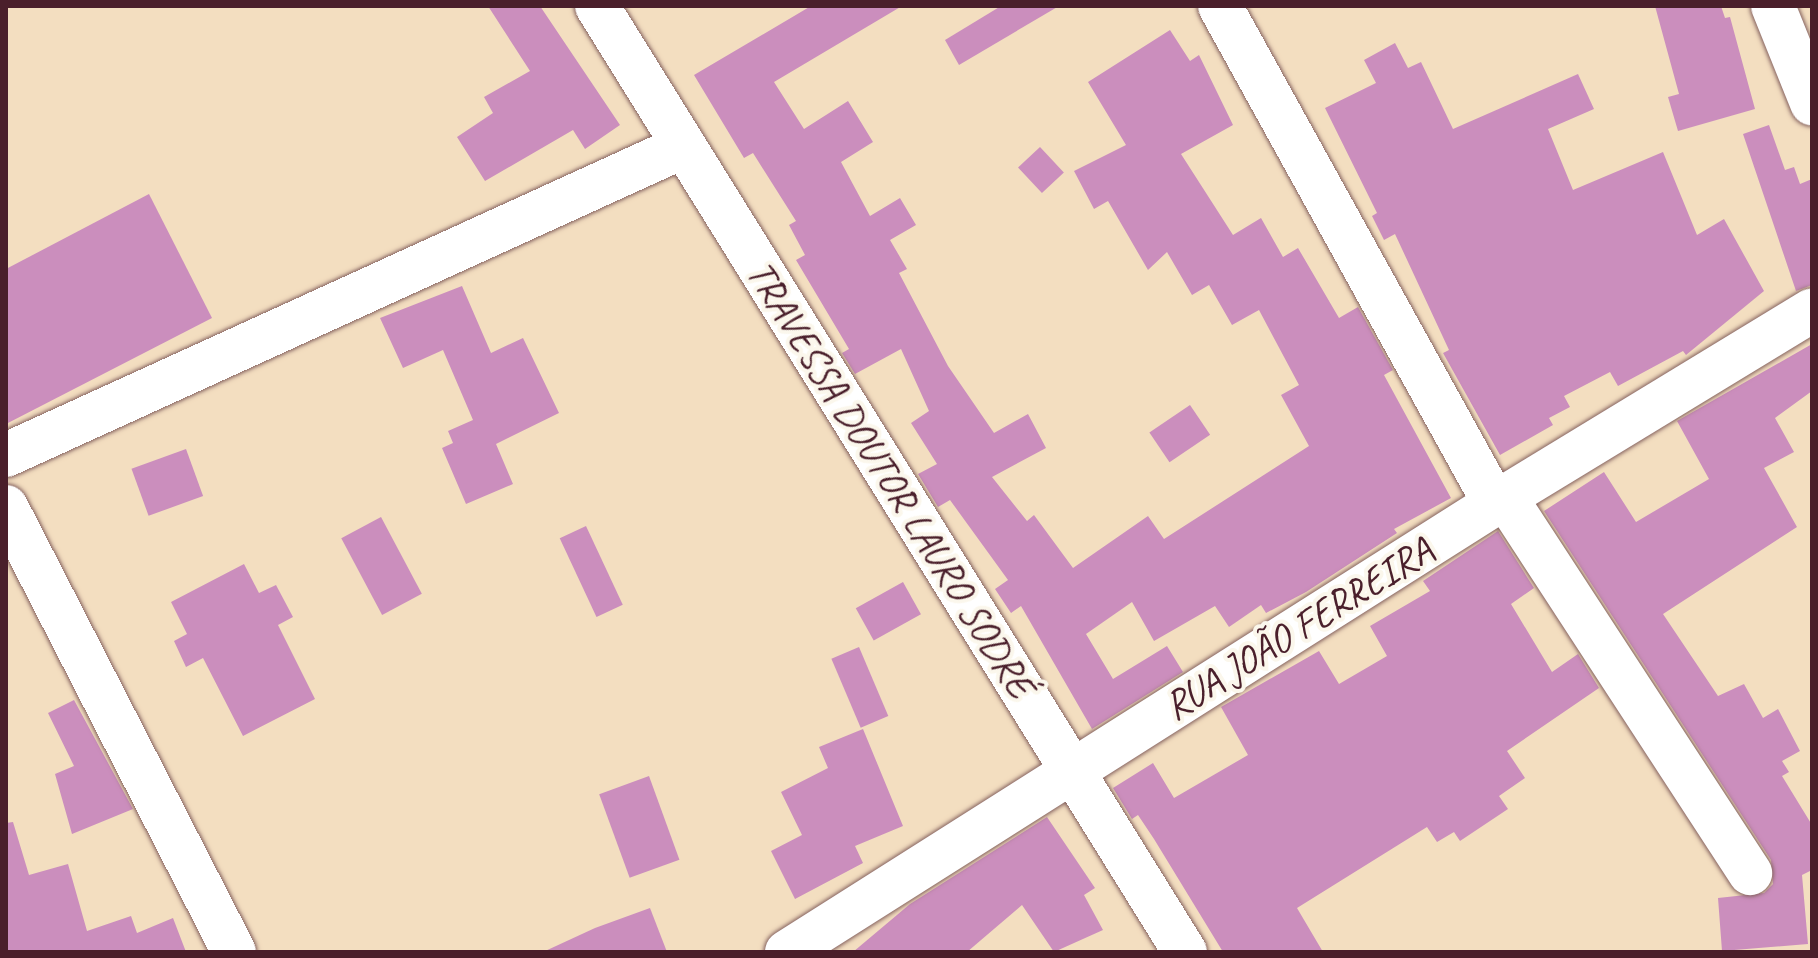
<!DOCTYPE html>
<html>
<head>
<meta charset="utf-8">
<style>
	body { margin:0 }
	#map { position:relative; width:1818px; height:958px; overflow:hidden; background:#f3dec0; font-family:Caveat,sans-serif }
	div>[style] { position:absolute }
	.building>* { inset:0; background:#cb8ebd; transform-origin:0 0 }
	.roads { filter:drop-shadow(0 0 2px #85625f) drop-shadow(0 0 2px #85625f) }
	.minor>* { height:44px; margin:-22px; padding:0 22px; transform-origin:22px; border-radius:22px; background:#fff }
	span { translate:-50% -50%; white-space:nowrap; text-align:center; line-height:1.15; -webkit-text-stroke:8px #fbf7ec; paint-order:stroke }
	.street-label { font-size:40px; color:#4a1f2b }
	.frame { position:absolute; inset:0; border:8px solid #4a1f2b; pointer-events:none }
</style>
</head>
<body>
<div id="map">
	<div class="building">
		<div style="clip-path:polygon(488px 6px,540px 6px,620px 125px,585px 149px,573px 130px,485px 181px,457px 137px,493px 113px,484px 97px,530px 71px)"></div>
		<div style="clip-path:polygon(811px 6px,902px 6px,774px 82px,804px 129px,848px 101px,873px 142px,841px 162px,870px 216px,900px 198px,916px 225px,890px 240px,907px 269px,899px 273px,948px 366px,994px 433px,1028px 414px,1046px 448px,992px 477px,1027px 521px,1034px 515px,1073px 568px,1148px 516px,1164px 539px,1309px 446px,1281px 395px,1299px 385px,1259px 310px,1232px 325px,1209px 285px,1192px 295px,1167px 252px,1148px 270px,1108px 201px,1094px 209px,1074px 171px,1126px 145px,1088px 82px,1170px 30px,1190px 61px,1199px 55px,1233px 125px,1181px 154px,1233px 235px,1261px 218px,1283px 257px,1298px 248px,1339px 318px,1358px 307px,1393px 370px,1384px 375px,1451px 498px,1394px 529px,1397px 533px,1306px 592px,1266px 613px,1261px 605px,1229px 627px,1215px 606px,1154px 641px,1132px 602px,1086px 634px,1113px 679px,1167px 646px,1183px 672px,1092px 729px,1021px 606px,1011px 613px,995px 589px,1008px 580px,950px 500px,938px 507px,918px 474px,937px 464px,911px 423px,929px 411px,901px 349px,855px 374px,842px 353px,849px 349px,796px 260px,805px 255px,789px 225px,796px 221px,753px 153px,744px 158px,694px 75px)"></div>
		<div style="clip-path:polygon(1001px 6px,1059px 6px,959px 65px,945px 40px)"></div>
		<div style="clip-path:polygon(1655px 6px,1721px 6px,1725px 18px,1730px 17px,1755px 109px,1678px 131px,1668px 97px,1679px 94px)"></div>
		<div style="clip-path:polygon(1395px 43px,1408px 68px,1421px 62px,1453px 129px,1578px 74px,1594px 109px,1548px 129px,1573px 190px,1663px 152px,1697px 235px,1724px 219px,1764px 291px,1686px 355px,1683px 351px,1618px 386px,1610px 372px,1564px 396px,1570px 407px,1549px 418px,1553px 425px,1500px 455px,1443px 353px,1449px 350px,1395px 234px,1384px 240px,1372px 216px,1377px 213px,1325px 108px,1376px 83px,1364px 60px)"></div>
		<div style="clip-path:polygon(1769px 125px,1785px 170px,1794px 167px,1800px 184px,1812px 179px,1812px 285px,1796px 291px,1743px 134px)"></div>
		<div style="left:1040px;top:147px;width:35px;height:30px;rotate:47deg"></div>
		<div style="clip-path:polygon(149px 194px,212px 318px,6px 424px,6px 269px)"></div>
		<div style="clip-path:polygon(462px 286px,491px 353px,523px 338px,559px 413px,496px 444px,513px 484px,466px 504px,442px 448px,453px 443px,448px 431px,473px 420px,443px 350px,403px 368px,380px 318px)"></div>
		<div style="clip-path:polygon(1812px 344px,1812px 391px,1775px 418px,1794px 452px,1764px 468px,1797px 527px,1663px 614px,1718px 696px,1744px 684px,1763px 718px,1778px 709px,1800px 751px,1782px 761px,1789px 772px,1782px 776px,1812px 825px,1812px 870px,1802px 875px,1808px 944px,1722px 951px,1718px 898px,1764px 893px,1773px 884px,1771px 860px,1544px 511px,1604px 472px,1636px 522px,1709px 479px,1677px 421px)"></div>
		<div style="left:1190px;top:405px;width:36px;height:49px;rotate:56deg"></div>
		<div style="left:186px;top:449px;width:50px;height:58px;rotate:70deg"></div>
		<div style="left:381px;top:517px;width:87px;height:45px;rotate:62deg"></div>
		<div style="left:586px;top:526px;width:87px;height:29px;rotate:65deg"></div>
		<div style="clip-path:polygon(1498px 531px,1534px 588px,1511px 604px,1552px 672px,1578px 654px,1599px 688px,1507px 751px,1525px 778px,1499px 796px,1508px 809px,1460px 841px,1454px 832px,1437px 842px,1427px 827px,1297px 908px,1323px 952px,1223px 952px,1154px 839px,1138px 815px,1132px 819px,1113px 788px,1153px 763px,1174px 798px,1248px 755px,1221px 707px,1319px 651px,1339px 684px,1387px 656px,1370px 626px,1430px 591px,1423px 581px)"></div>
		<div style="clip-path:polygon(244px 564px,259px 593px,276px 585px,293px 617px,278px 625px,315px 699px,243px 736px,203px 658px,186px 667px,174px 641px,187px 634px,171px 602px)"></div>
		<div style="left:903px;top:582px;width:37px;height:54px;rotate:61deg"></div>
		<div style="left:859px;top:647px;width:75px;height:30px;rotate:67deg"></div>
		<div style="clip-path:polygon(74px 700px,133px 809px,72px 834px,55px 774px,74px 766px,48px 713px)"></div>
		<div style="clip-path:polygon(863px 729px,903px 826px,855px 846px,863px 863px,795px 899px,771px 851px,802px 835px,781px 792px,828px 768px,819px 747px)"></div>
		<div style="left:649px;top:776px;width:89px;height:53px;rotate:70deg"></div>
		<div style="clip-path:polygon(1047px 817px,1095px 888px,1084px 895px,1103px 930px,1054px 952px,1022px 905px,967px 952px,853px 952px,910px 904px)"></div>
		<div style="clip-path:polygon(13px 822px,29px 875px,68px 864px,87px 931px,131px 916px,137px 933px,173px 918px,186px 952px,6px 952px,6px 823px)"></div>
		<div style="clip-path:polygon(650px 908px,667px 952px,543px 952px,595px 928px)"></div>
	</div>
	<div class="roads">
		<div class="minor">
			<div style="left:597px;top:6px;width:1114px;rotate:58.14deg"></div>
			<div style="left:1220px;top:6px;width:569px;rotate:61.09deg"></div>
			<div style="left:1773px;top:6px;width:105px;rotate:68.1deg"></div>
			<div style="left:6px;top:455px;width:745px;rotate:-24.5deg"></div>
			<div style="left:1505px;top:497px;width:449px;rotate:56.9deg"></div>
			<div style="left:6px;top:507px;width:500px;rotate:62.87deg"></div>
			<div style="left:787px;top:952px;width:850px;rotate:-32.36deg"></div>
			<div style="left:1505px;top:497px;width:359px;rotate:-31.3deg"></div>
		</div>
	</div>
	<div class="street-label">
		<span style="left:891px;top:479px;rotate:58deg">TRAVESSA DOUTOR LAURO SODRÉ</span>
		<span style="left:1298px;top:628px;rotate:-32deg">RUA JOÃO FERREIRA</span>
	</div>
	<div class="frame"></div>
</div>
</body>
</html>
